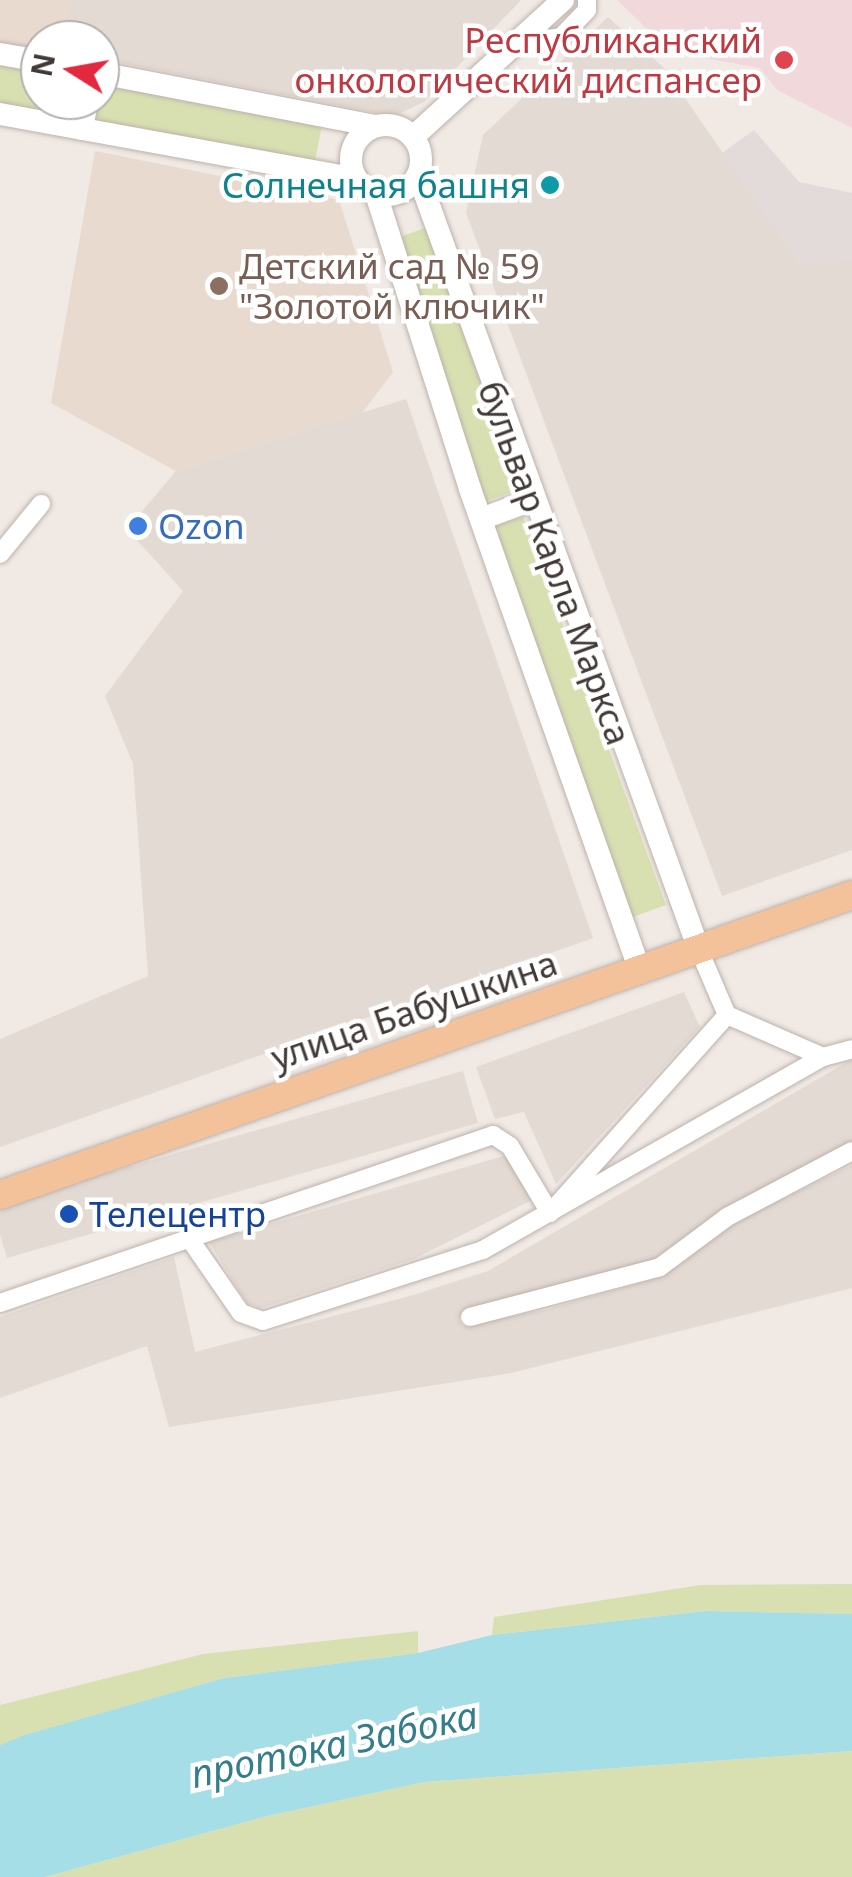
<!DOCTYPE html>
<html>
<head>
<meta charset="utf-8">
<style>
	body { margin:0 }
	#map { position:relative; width:852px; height:1877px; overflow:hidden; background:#f0e9e4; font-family:"Noto Sans",sans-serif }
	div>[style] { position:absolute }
	.residential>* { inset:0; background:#e3dad3; transform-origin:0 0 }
	.industrial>* { inset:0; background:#e2dbd9 }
	.education>* { inset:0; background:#e8dacf }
	.medical>* { inset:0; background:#f0d8db }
	.green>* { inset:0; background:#d8e0b1; transform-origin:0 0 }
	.water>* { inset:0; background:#a6dee7 }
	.roads { filter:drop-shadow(0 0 2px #bdb2ab) drop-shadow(0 0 2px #bdb2ab) }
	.minor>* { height:18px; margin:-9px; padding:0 9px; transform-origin:9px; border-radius:9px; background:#fff }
	.tertiary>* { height:22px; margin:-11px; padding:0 11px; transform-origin:11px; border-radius:11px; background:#fff }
	.tertiary>.ring { margin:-11px; padding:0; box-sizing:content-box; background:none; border:22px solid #fff; border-radius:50% }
	.primary>* { height:28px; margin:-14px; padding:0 14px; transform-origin:14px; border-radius:14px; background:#f3c19a }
	.dots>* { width:28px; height:28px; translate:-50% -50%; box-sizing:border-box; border:5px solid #fff; border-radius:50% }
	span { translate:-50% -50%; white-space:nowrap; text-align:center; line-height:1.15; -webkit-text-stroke:9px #fff; paint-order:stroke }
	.health-label { font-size:35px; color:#be3a42 }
	.right { translate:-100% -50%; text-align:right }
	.culture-label { font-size:35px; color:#0d838f }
	.education-label { font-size:35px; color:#785e54 }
	.left { translate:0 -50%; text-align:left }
	.shop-label { font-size:35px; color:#366cbe }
	.street-label { font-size:35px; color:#413935 }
	.transit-label { font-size:35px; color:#164399 }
	.water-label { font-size:38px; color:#347e8b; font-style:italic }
	.north { position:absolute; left:20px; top:20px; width:100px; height:100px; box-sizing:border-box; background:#fff; border:2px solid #b3b0ae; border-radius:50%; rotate:281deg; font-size:28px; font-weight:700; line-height:40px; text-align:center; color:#413935 }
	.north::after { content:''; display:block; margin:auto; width:35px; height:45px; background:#e2293f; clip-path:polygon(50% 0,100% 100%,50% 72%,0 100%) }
</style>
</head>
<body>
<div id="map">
	<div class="residential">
		<div style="clip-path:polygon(0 0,521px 0,424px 102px,394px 116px,100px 59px,100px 40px,40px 40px)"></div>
		<div style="clip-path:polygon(608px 17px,665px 69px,799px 264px,852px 260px,852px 850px,722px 896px,466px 213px,483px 135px)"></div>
		<div style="clip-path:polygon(406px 399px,593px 938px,0 1147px,0 1039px,148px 976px,133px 764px,105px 696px,183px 591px,127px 529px,176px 471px)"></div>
		<div style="clip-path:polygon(684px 992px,700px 1027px,556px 1184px,524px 1112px,495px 1119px,476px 1067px)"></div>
		<div style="clip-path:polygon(852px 1059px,852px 1146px,650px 1265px,458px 1318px,462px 1326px,545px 1310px,661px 1277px,740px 1220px,852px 1165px,852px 1288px,511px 1373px,169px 1427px,147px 1346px,0 1398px,0 1317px,174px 1257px,195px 1352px,410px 1296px,488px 1271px)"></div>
		<div style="left:463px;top:1071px;width:54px;height:490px;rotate:74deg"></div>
		<div style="clip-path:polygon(507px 1155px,532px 1200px,414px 1259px,261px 1308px,246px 1302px,209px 1242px)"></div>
	</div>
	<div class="industrial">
		<div style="clip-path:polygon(754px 130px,799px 182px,852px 193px,852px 260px,799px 265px,722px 153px)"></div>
	</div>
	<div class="education">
		<div style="clip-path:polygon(0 0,72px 0,64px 40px,40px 40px,40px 51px,0 43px)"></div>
		<div style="clip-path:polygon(95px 151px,339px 200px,393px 372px,362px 413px,176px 471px,51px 403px)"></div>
	</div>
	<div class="medical">
		<div style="clip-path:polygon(617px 0,852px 0,852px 128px,777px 90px,760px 68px,671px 52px)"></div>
	</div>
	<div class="green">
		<div style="clip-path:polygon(0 65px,40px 73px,40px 100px,78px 100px,74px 116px,0 103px)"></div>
		<div style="clip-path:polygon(107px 86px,322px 125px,315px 161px,100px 123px,96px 115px)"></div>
		<div style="left:428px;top:227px;width:278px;height:35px;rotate:71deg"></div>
		<div style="clip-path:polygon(523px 516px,666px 905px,630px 918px,494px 527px)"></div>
		<div style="clip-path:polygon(852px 1584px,852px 1614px,706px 1611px,492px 1635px,494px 1617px,701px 1585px)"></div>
		<div style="clip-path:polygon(418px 1631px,418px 1653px,224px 1678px,0 1745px,0 1705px,203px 1654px)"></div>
		<div style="clip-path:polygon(852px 1751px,852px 1877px,45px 1877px,263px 1817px,424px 1782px)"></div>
	</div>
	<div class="water">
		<div style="clip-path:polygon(706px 1611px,852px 1614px,852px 1751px,424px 1782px,263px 1817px,45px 1877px,0 1877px,0 1745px,25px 1735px,224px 1678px,418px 1653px,492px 1635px)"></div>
	</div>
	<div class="roads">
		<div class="minor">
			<div style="left:519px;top:43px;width:42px;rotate:-8.1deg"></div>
			<div style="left:561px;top:37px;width:37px;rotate:-46deg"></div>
			<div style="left:587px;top:10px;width:10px;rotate:-90deg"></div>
			<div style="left:0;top:554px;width:65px;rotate:-50.6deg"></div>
			<div style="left:699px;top:950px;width:71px;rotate:66.7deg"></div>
			<div style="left:727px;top:1015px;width:105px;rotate:23.6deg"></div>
			<div style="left:823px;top:1057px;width:30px;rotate:-15deg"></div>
			<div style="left:189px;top:1238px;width:91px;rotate:55.3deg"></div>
			<div style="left:241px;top:1313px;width:23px;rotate:20deg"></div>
			<div style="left:263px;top:1321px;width:231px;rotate:-17.9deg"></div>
			<div style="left:483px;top:1250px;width:391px;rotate:-29.6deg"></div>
			<div style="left:0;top:1303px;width:521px;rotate:-18.82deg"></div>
			<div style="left:493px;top:1135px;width:20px;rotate:33deg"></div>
			<div style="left:510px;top:1146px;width:78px;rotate:59.2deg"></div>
			<div style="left:550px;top:1213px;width:266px;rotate:-48.2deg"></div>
			<div style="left:470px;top:1317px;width:196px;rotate:-14.7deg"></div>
			<div style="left:660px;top:1267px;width:84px;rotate:-36.7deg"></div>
			<div style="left:727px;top:1217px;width:141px;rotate:-27.8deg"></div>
		</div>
		<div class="tertiary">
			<div style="left:0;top:54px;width:41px;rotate:9.9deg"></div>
			<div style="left:100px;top:73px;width:279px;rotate:10.9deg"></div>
			<div style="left:0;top:114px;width:362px;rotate:10.3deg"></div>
			<div class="ring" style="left:351px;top:125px;width:48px;height:48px"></div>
			<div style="left:82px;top:129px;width:29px;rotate:-80deg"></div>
			<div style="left:413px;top:137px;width:203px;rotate:-42.4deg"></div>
			<div style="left:418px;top:175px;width:824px;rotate:70.07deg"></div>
			<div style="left:376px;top:194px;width:310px;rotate:72.3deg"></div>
			<div style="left:470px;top:489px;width:511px;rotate:70.57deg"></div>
			<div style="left:481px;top:519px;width:54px;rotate:-20.4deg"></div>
		</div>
		<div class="primary">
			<div style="left:0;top:1195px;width:903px;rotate:-19.4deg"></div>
		</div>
	</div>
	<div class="dots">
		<div style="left:784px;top:60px;background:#e0444e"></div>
		<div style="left:550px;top:185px;background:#0f9aa8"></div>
		<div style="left:219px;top:286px;background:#8d6e63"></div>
		<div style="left:138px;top:526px;background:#3f7fe0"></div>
		<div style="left:69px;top:1214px;background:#1a4fb4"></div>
	</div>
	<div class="health-label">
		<span class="right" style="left:762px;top:60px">Республиканский<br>онкологический диспансер</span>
	</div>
	<div class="culture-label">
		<span class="right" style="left:530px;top:185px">Солнечная башня</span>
	</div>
	<div class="education-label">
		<span class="left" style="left:239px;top:286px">Детский сад № 59<br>"Золотой ключик"</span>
	</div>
	<div class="shop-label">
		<span class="left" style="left:158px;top:526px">Ozon</span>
	</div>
	<div class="street-label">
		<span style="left:555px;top:563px;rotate:70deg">бульвар Карла Маркса</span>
		<span style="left:414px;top:1010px;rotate:-19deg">улица Бабушкина</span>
	</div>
	<div class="transit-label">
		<span class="left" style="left:89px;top:1214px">Телецентр</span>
	</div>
	<div class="water-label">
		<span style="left:334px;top:1744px;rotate:-12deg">протока Забока</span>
	</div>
	<div class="north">N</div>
</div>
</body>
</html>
